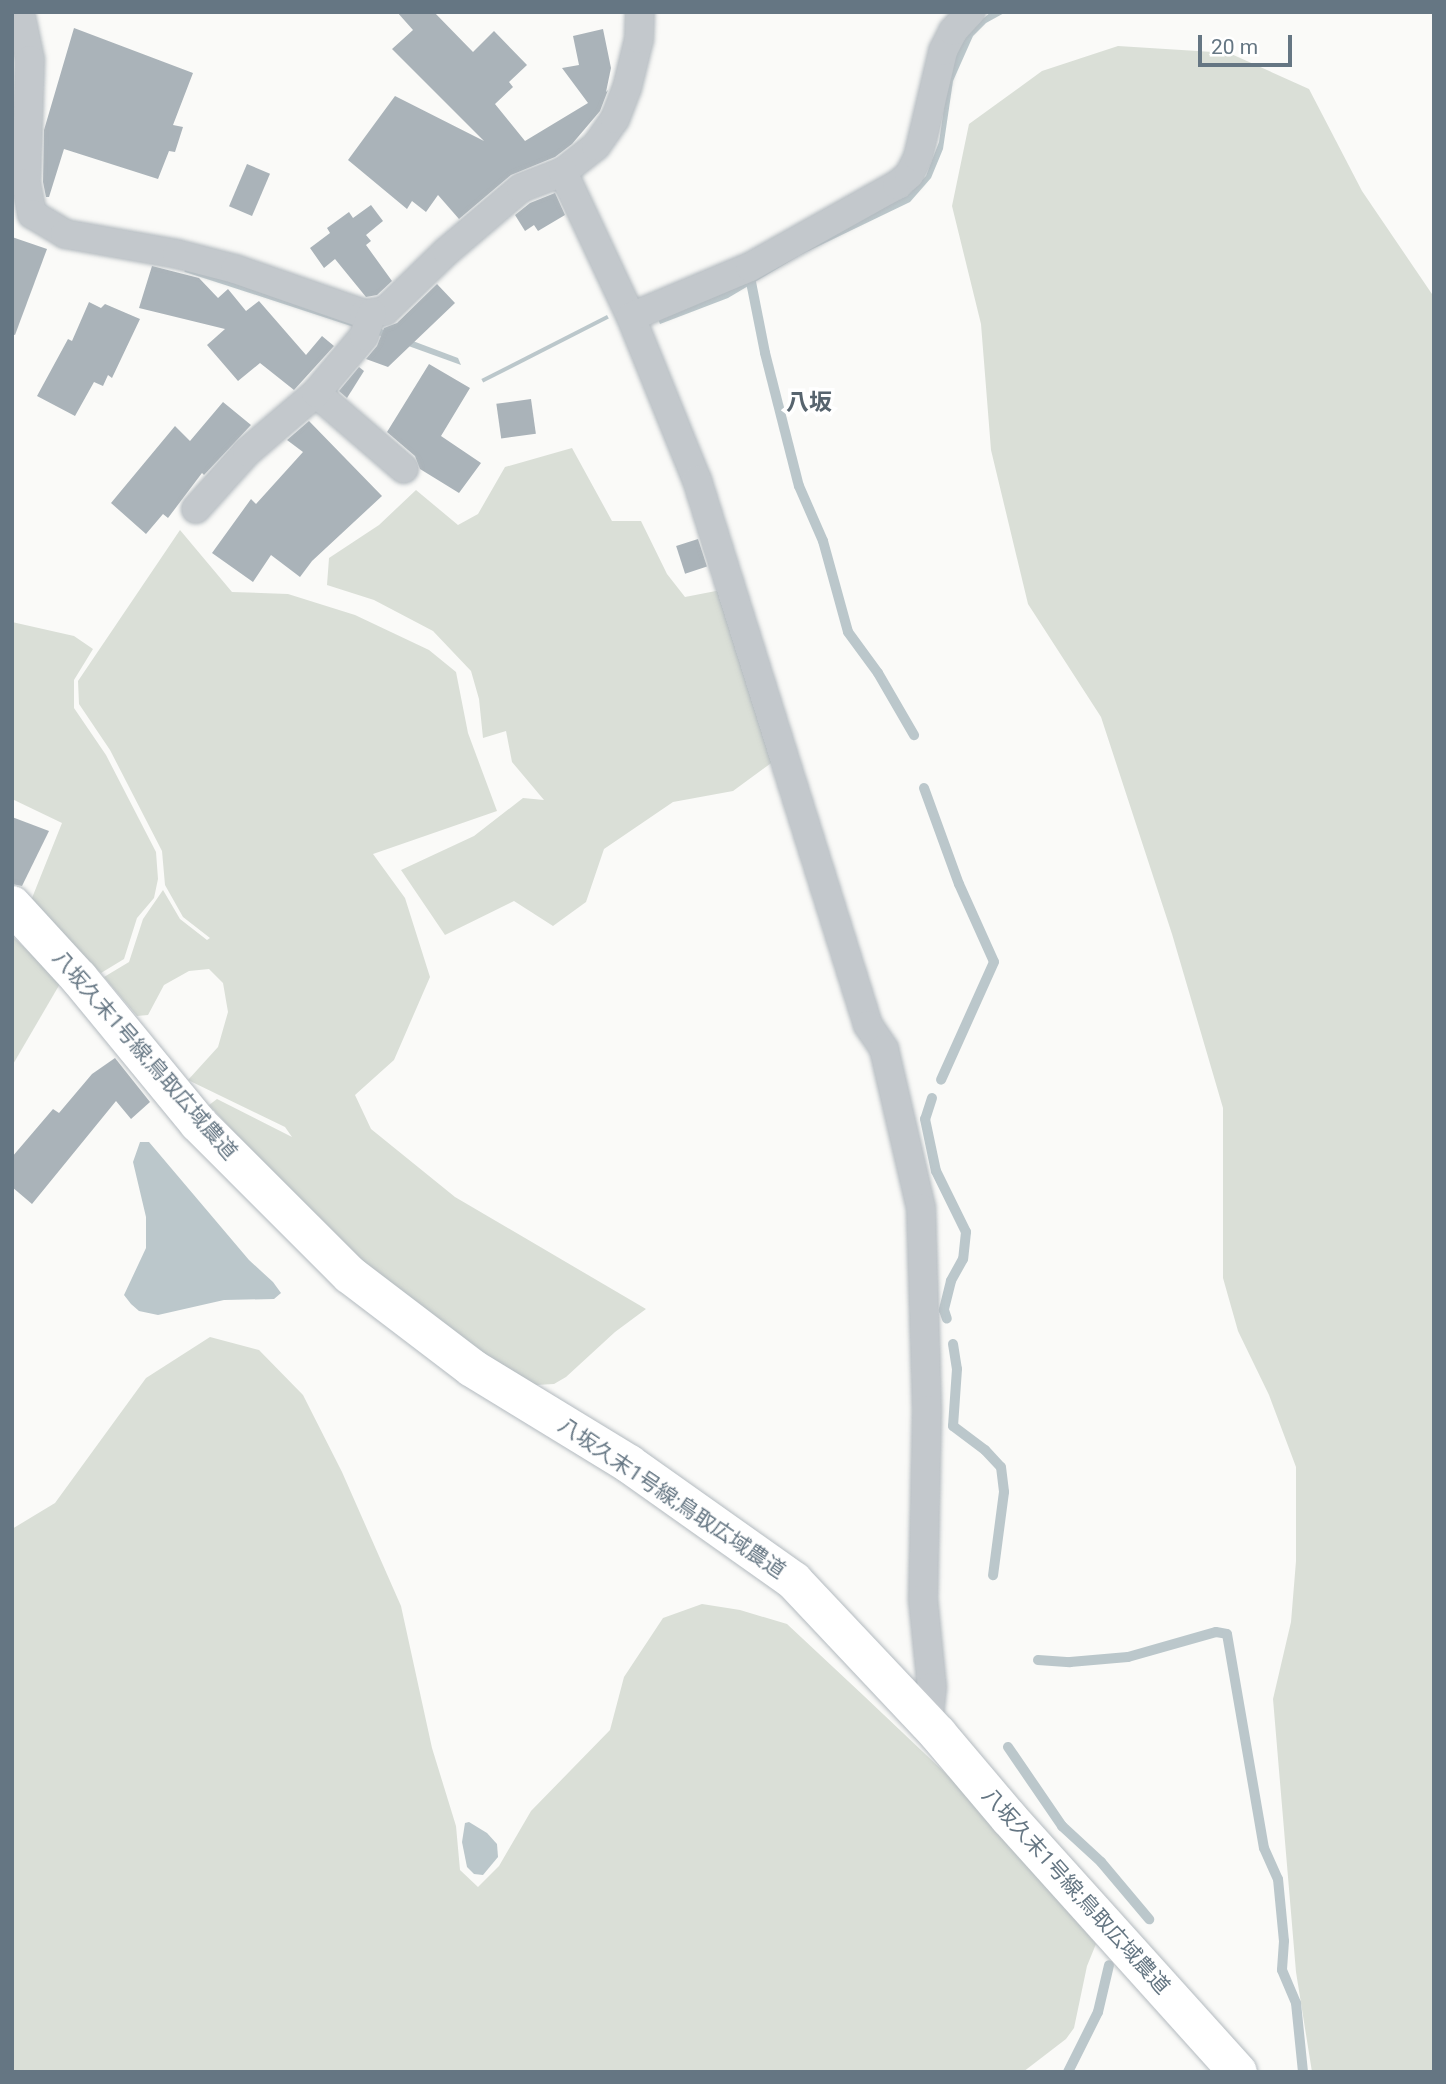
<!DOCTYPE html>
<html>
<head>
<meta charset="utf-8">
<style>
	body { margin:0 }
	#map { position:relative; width:1446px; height:2084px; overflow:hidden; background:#fafaf8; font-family:Roboto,"Noto Sans JP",sans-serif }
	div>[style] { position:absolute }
	.green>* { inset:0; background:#dadfd7 }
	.water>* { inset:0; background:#bbc7cb; transform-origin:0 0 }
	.stream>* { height:10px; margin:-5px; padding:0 5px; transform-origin:5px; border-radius:5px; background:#bbc7cb }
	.building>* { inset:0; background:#aab3b9; transform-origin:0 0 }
	.roads { filter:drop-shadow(0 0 2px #b3babf) drop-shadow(0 0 2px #b3babf) }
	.street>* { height:28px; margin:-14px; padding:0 14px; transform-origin:14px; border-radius:14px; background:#c3c8cc }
	.secondary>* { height:38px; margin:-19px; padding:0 19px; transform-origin:19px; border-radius:19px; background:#fff }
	span { translate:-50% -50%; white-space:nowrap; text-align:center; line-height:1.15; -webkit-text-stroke:7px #fff; paint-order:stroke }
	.street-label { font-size:21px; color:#657683 }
	.neighbourhood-label { font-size:23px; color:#57646e; font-weight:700 }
	.frame { position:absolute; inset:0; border:14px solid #657683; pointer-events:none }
	.scale { position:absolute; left:1198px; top:35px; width:94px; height:32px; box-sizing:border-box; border:4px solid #657683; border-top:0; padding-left:9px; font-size:21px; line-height:24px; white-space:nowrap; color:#657683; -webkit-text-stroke:5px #fff; paint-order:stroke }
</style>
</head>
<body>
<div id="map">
	<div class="green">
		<div style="clip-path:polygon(1118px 46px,1229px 53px,1309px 89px,1362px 191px,1434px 297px,1434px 2072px,1312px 2072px,1296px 1972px,1273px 1699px,1291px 1622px,1296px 1561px,1296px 1467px,1269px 1395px,1238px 1331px,1223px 1278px,1223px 1108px,1172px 934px,1101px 717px,1028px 604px,991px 450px,981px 324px,952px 206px,969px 124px,1042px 71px)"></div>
		<div style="clip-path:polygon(572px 448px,612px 521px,641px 521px,667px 574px,685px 597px,721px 590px,774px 761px,733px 791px,673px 802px,604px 849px,586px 902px,553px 926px,514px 901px,445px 935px,401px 870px,474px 836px,523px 798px,544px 800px,512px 762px,506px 731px,483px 738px,479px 699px,471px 671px,433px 631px,374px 600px,327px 585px,329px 558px,379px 525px,416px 490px,458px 525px,478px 514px,505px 467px)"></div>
		<div style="clip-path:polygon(180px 530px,232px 592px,288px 594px,355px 615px,429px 650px,456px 672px,468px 733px,497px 811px,373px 854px,405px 898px,430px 977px,394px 1060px,355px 1095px,371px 1129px,455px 1197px,646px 1309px,615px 1332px,566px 1377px,554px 1384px,536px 1385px,462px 1340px,343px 1250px,209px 1105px,217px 1099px,292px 1137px,285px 1127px,188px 1080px,218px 1047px,228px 1012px,223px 983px,209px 969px,189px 971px,164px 985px,148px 1015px,137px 1016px,104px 977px,129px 962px,143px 919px,163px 890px,180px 919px,207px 940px,210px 938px,183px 917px,165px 885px,162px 851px,110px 750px,79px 704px,78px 681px)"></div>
		<div style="clip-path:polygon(12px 622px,74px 636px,93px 649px,74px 680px,74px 708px,106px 755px,156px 852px,158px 879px,154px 898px,137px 918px,124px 959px,101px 973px,30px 903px,62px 823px,12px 799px)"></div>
		<div style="clip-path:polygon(12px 936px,61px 982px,12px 1066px)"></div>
		<div style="clip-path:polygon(210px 1337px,259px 1350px,303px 1395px,342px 1472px,401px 1606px,432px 1748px,456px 1826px,460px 1870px,478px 1887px,499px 1866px,531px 1811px,610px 1730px,624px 1677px,663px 1618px,702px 1604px,740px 1610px,787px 1624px,864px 1696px,980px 1806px,1096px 1944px,1087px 1966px,1074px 2028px,1066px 2039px,1023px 2072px,12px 2072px,12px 1529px,55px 1503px,146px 1378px)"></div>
	</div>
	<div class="water">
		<div style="clip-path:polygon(991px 12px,1006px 12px,986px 23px,973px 36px,953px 81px,943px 149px,931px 178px,910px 202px,800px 255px,728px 298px,660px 324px,658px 319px,907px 196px,926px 176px,939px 142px,948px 81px,956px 53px,972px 28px)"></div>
		<div style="left:186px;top:267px;width:176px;height:5px;rotate:18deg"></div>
		<div style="left:607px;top:315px;width:4px;height:141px;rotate:63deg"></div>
		<div style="clip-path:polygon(381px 329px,458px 358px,461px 365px,378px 335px)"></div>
		<div style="clip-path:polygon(140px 1142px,149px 1142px,249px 1260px,273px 1282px,281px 1293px,274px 1299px,224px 1300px,158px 1315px,139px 1311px,131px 1304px,124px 1295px,146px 1248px,146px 1217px,133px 1162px)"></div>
		<div style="clip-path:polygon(469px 1822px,487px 1833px,497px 1844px,498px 1857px,483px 1875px,474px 1874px,467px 1867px,462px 1842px,465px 1823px)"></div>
	</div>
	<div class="stream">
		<div style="left:751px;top:282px;width:72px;rotate:78.8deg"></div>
		<div style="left:765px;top:353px;width:137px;rotate:75.7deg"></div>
		<div style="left:799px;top:486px;width:60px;rotate:66.4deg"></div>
		<div style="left:823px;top:541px;width:94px;rotate:74.6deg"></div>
		<div style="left:848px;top:632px;width:51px;rotate:53.8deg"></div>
		<div style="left:878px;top:673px;width:72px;rotate:59.9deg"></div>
		<div style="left:924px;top:788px;width:102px;rotate:70deg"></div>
		<div style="left:959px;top:884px;width:85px;rotate:65.8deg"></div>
		<div style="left:994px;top:962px;width:129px;rotate:114.2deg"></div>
		<div style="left:932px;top:1098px;width:22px;rotate:108deg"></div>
		<div style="left:925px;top:1119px;width:53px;rotate:78.1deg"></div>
		<div style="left:936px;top:1171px;width:68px;rotate:63.8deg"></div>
		<div style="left:966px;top:1232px;width:27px;rotate:96deg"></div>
		<div style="left:963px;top:1259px;width:25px;rotate:119deg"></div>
		<div style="left:951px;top:1281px;width:30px;rotate:104deg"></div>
		<div style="left:944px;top:1310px;width:9px;rotate:72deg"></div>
		<div style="left:953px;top:1344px;width:25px;rotate:81deg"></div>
		<div style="left:957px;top:1369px;width:57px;rotate:94deg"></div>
		<div style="left:953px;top:1426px;width:40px;rotate:37deg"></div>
		<div style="left:985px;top:1450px;width:23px;rotate:47deg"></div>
		<div style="left:1001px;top:1467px;width:25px;rotate:83deg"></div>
		<div style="left:1004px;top:1492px;width:84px;rotate:97.5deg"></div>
		<div style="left:1038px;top:1660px;width:32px;rotate:4deg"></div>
		<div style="left:1070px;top:1662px;width:58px;rotate:-4.9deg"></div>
		<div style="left:1128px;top:1657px;width:91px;rotate:-15.9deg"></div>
		<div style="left:1216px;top:1632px;width:11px;rotate:10deg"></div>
		<div style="left:1227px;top:1634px;width:217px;rotate:80.2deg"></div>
		<div style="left:1264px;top:1848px;width:34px;rotate:66deg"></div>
		<div style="left:1278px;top:1879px;width:62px;rotate:84.5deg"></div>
		<div style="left:1284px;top:1941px;width:29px;rotate:94deg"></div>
		<div style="left:1282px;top:1970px;width:36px;rotate:67deg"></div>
		<div style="left:1296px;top:2003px;width:69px;rotate:84.2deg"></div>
		<div style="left:1008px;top:1747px;width:96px;rotate:55.6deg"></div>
		<div style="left:1062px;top:1826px;width:53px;rotate:42.7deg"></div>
		<div style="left:1101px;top:1862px;width:75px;rotate:49.9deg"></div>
		<div style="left:1068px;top:2072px;width:67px;rotate:-63.4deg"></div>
		<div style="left:1098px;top:2012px;width:48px;rotate:-76.8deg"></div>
	</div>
	<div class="building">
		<div style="clip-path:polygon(397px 12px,434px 12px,473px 52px,494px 31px,527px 65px,509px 82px,513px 87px,495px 104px,525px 141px,588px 103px,562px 68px,579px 65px,573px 36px,603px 29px,611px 68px,606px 92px,608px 90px,600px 111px,572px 144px,555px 157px,511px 175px,459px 219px,438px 195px,426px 212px,412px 201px,407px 209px,348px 160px,395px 96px,484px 141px,392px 49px,413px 30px)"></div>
		<div style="clip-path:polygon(74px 28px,193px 73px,173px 125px,183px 127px,175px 152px,169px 151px,158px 179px,64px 149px,49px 197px,46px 197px,43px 182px,44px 130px)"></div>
		<div style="left:247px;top:164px;width:25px;height:46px;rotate:23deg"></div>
		<div style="clip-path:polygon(555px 193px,565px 215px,538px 231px,534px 225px,525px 231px,515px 215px,530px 203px)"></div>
		<div style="clip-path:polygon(371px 205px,383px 221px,366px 235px,371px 241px,366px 245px,392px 281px,377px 295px,366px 297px,335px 259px,324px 268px,310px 248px,330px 233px,327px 228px,349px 212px,353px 218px)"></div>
		<div style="clip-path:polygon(12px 237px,47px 249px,15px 335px,12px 334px)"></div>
		<div style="clip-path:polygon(152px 266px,199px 278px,218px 298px,228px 289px,246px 311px,259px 301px,306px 355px,322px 336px,334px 346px,294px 390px,260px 363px,238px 381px,207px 345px,225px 329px,139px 308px)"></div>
		<div style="clip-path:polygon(437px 284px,455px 303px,388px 367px,366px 359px,377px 346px,384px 328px,397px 323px)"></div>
		<div style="clip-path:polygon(89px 302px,101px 308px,105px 304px,140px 319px,112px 378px,108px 375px,103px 386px,94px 382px,75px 416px,37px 396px,68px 339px,72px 341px)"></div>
		<div style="clip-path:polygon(429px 364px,470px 388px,441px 436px,481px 463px,459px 493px,420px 469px,415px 456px,387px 432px)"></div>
		<div style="clip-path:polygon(359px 367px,364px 371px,347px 398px,339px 391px)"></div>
		<div style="left:531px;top:399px;width:35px;height:35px;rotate:82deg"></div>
		<div style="clip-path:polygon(223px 402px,251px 425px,204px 475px,202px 473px,168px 518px,163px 514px,146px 534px,111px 503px,175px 426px,190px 441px)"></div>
		<div style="clip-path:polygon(309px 421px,382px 496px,312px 561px,300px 577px,271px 555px,253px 582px,212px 553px,251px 499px,256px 504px,303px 452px,287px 440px)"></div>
		<div style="left:698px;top:539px;width:29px;height:23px;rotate:72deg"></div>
		<div style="clip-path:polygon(12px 817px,49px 831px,22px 886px,12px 884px)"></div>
		<div style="clip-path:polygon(115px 1058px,150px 1102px,131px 1119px,116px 1101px,32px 1204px,12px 1187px,12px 1157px,53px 1109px,59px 1113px,92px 1074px)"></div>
	</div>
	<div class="roads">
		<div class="street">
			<div style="left:20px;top:12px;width:49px;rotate:78.2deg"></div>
			<div style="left:30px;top:60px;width:123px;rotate:91.9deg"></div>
			<div style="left:26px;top:183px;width:32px;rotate:79deg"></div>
			<div style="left:32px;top:214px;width:39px;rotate:31deg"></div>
			<div style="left:65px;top:234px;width:114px;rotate:10.1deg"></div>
			<div style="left:177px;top:254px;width:60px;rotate:14.5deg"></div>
			<div style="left:235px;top:269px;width:137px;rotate:19.2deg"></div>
			<div style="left:364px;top:314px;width:21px;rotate:-8deg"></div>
			<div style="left:385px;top:311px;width:86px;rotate:-44.1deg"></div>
			<div style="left:447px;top:251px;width:97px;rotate:-40.4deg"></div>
			<div style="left:521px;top:188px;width:45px;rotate:-20.9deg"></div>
			<div style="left:563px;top:172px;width:42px;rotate:-38.2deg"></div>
			<div style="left:596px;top:146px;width:33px;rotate:-55deg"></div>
			<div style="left:615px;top:119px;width:33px;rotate:-69deg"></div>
			<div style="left:627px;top:88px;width:50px;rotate:-76.2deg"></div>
			<div style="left:639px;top:39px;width:27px;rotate:-88deg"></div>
			<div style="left:563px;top:172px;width:160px;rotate:64.9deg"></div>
			<div style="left:631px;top:317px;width:176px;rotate:68deg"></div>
			<div style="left:697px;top:480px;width:571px;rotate:72.58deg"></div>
			<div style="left:868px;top:1025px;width:29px;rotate:56deg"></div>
			<div style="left:884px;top:1049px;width:163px;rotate:76.9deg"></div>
			<div style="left:921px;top:1208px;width:202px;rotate:88.3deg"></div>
			<div style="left:927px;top:1410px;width:189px;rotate:91.2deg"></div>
			<div style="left:923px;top:1599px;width:88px;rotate:84.2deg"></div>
			<div style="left:932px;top:1687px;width:36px;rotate:96deg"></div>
			<div style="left:631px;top:317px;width:129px;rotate:-22.8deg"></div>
			<div style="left:750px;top:267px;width:168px;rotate:-29.2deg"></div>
			<div style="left:897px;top:185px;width:16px;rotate:-40deg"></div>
			<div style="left:909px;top:175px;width:20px;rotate:-63deg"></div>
			<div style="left:918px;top:157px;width:109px;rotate:-76.7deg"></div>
			<div style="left:943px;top:51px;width:22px;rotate:-63deg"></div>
			<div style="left:953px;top:31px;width:26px;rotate:-47deg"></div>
			<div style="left:316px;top:393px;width:116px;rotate:40.8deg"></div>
			<div style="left:196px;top:509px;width:76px;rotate:-48.2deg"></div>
			<div style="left:247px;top:452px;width:91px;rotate:-40.5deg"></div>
			<div style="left:316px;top:393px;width:75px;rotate:-49.9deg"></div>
			<div style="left:364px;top:336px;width:24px;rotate:-71deg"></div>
		</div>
		<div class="secondary">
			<div style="left:12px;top:905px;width:99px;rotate:47.5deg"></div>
			<div style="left:79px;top:978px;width:188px;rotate:50.6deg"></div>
			<div style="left:198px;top:1123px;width:215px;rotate:45deg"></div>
			<div style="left:350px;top:1275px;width:153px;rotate:37.3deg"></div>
			<div style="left:472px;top:1368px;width:184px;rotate:31.4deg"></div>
			<div style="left:629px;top:1464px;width:202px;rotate:35.3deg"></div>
			<div style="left:794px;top:1581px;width:210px;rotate:46.7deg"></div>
			<div style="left:938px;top:1734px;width:110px;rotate:49.8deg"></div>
			<div style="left:1009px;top:1818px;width:342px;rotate:48deg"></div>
		</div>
	</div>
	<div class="street-label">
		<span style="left:145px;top:1055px;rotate:49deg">八坂久末1号線;鳥取広域農道</span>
		<span style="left:672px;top:1498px;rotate:34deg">八坂久末1号線;鳥取広域農道</span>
		<span style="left:1076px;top:1891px;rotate:48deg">八坂久末1号線;鳥取広域農道</span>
	</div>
	<div class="neighbourhood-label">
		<span style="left:809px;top:403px">八坂</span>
	</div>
	<div class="frame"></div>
	<div class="scale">20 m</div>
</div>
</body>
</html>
